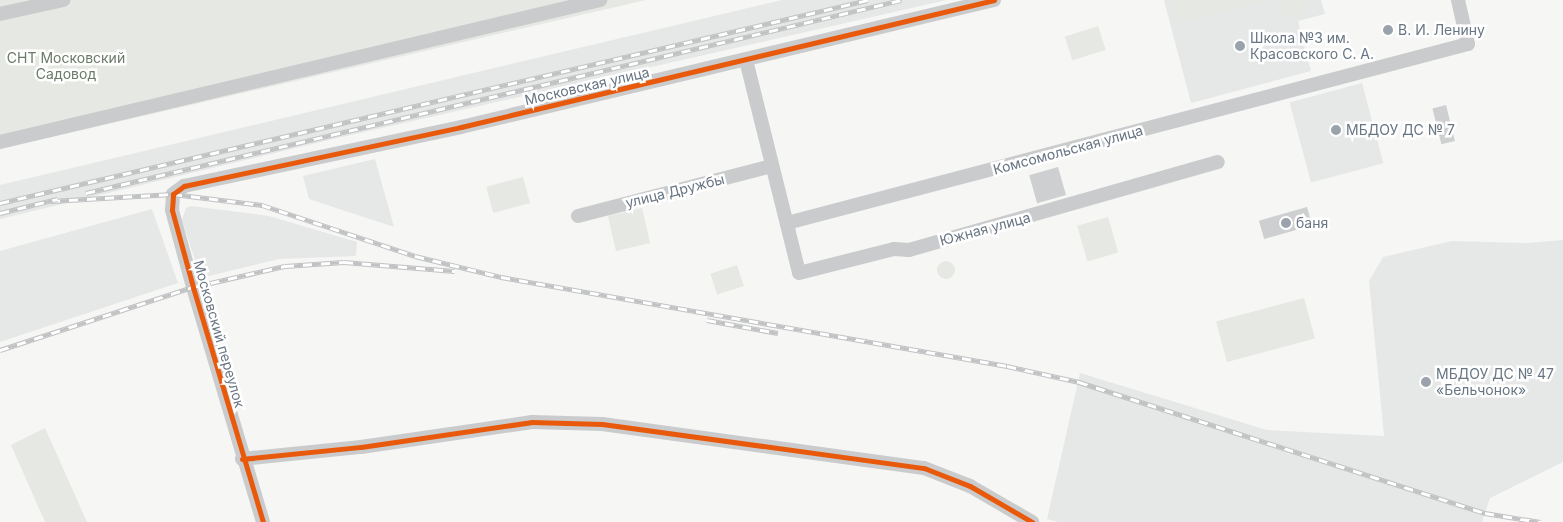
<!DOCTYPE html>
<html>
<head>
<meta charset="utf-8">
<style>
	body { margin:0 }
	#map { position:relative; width:1563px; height:522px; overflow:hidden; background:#f6f6f5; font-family:Inter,sans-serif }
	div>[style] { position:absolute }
	.built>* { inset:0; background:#e6e7e7; transform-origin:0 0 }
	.green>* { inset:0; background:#e6e8e3; transform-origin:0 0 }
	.round { border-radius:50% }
	.building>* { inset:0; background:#cecfd0; transform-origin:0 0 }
	.minor>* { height:14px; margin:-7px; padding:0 7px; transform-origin:7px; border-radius:7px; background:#cacbcc }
	.rail>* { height:5px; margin-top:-2.5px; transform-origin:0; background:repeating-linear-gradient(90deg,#fff 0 9px,#c1c2c3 0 18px); box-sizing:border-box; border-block:1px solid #c1c2c3 }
	.cycleway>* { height:5px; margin:-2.5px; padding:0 2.5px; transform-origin:2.5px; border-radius:2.5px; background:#e8590c }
	.dots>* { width:14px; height:14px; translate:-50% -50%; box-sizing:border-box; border:2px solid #fff; border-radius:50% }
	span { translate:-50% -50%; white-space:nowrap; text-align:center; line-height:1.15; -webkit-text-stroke:5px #fff; paint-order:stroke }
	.poi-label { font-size:14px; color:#687583 }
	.left { translate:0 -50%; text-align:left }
	.park-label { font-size:14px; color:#697a66 }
	.street-label { font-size:14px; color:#687583 }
</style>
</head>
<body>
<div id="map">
	<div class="built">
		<div style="clip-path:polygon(782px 0,947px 0,329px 140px,0 219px,0 185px)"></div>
		<div style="clip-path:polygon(1164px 0,1321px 0,1325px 14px,1298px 21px,1311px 71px,1191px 103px)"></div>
		<div style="left:1362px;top:83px;width:83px;height:75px;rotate:75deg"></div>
		<div style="clip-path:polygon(375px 159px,394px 227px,309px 199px,303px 176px)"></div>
		<div style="clip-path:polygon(191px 206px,269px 216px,357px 242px,356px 256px,279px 259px,201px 278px,182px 220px,186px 208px)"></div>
		<div style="clip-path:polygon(152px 209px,178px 283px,0 342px,0 251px)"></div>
		<div style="clip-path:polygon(1563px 240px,1563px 462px,1490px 498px,1482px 522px,1058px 522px,1047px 519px,1080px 373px,1267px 430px,1384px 436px,1369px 281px,1383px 257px,1452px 241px,1527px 243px)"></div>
	</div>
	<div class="green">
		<div style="clip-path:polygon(0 0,646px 0,0 149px)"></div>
		<div style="clip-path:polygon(1170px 0,1264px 0,1264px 1px,1176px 23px)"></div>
		<div style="clip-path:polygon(1276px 0,1307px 0,1308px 4px,1304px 13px,1290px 18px,1280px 13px)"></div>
		<div style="left:1098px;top:26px;width:25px;height:35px;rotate:72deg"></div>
		<div style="left:523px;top:177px;width:27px;height:38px;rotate:75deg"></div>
		<div style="left:642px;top:208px;width:36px;height:35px;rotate:77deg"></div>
		<div style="left:1108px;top:217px;width:37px;height:32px;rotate:74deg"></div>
		<div class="round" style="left:937px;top:261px;width:18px;height:18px"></div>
		<div style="left:737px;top:265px;width:22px;height:28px;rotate:72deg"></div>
		<div style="left:1304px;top:298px;width:42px;height:91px;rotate:75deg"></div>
		<div style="clip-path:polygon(45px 428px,87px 522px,45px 522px,11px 445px)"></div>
	</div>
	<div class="building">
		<div style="left:1446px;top:105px;width:37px;height:14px;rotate:76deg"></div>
		<div style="left:1058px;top:167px;width:29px;height:30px;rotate:74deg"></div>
		<div style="left:1307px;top:207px;width:19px;height:50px;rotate:74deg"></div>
	</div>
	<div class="minor">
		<div style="left:0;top:14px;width:65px;rotate:-12.5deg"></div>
		<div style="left:746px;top:60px;width:219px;rotate:76deg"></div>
		<div style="left:799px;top:273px;width:98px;rotate:-14.2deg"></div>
		<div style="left:894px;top:249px;width:15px;rotate:4deg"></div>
		<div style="left:909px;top:250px;width:321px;rotate:-15.9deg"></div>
		<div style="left:0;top:142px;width:617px;rotate:-13.32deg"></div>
		<div style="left:578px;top:216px;width:200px;rotate:-14.5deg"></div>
		<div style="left:787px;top:223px;width:704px;rotate:-14.73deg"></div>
		<div style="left:1468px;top:44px;width:45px;rotate:-102.8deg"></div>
		<div style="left:242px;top:459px;width:120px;rotate:-5.8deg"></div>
		<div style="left:361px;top:447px;width:173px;rotate:-8.3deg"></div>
		<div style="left:532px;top:422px;width:70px;rotate:1.6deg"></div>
		<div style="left:602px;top:424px;width:325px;rotate:7.8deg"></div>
		<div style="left:924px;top:468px;width:49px;rotate:21.4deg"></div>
		<div style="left:970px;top:486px;width:72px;rotate:30.1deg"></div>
		<div style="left:263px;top:522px;width:245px;rotate:-106.6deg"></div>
		<div style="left:193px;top:287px;width:80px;rotate:-105.3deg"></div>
		<div style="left:172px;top:210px;width:16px;rotate:-86deg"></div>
		<div style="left:173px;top:194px;width:14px;rotate:-36deg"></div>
		<div style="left:184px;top:186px;width:283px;rotate:-12deg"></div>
		<div style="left:461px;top:127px;width:548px;rotate:-13.4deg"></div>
	</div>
	<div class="rail">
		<div style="left:86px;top:193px;width:838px;rotate:-13.32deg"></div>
		<div style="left:51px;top:201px;width:122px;rotate:-3.3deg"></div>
		<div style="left:173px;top:194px;width:90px;rotate:7deg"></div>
		<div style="left:262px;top:205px;width:161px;rotate:18.4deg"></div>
		<div style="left:415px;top:256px;width:89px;rotate:13.7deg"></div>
		<div style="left:501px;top:277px;width:514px;rotate:9.98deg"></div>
		<div style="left:1007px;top:366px;width:74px;rotate:12.5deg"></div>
		<div style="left:1079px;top:382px;width:427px;rotate:17.9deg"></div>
		<div style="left:1485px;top:513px;width:56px;rotate:9.3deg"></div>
		<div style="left:0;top:203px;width:891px;rotate:-13.16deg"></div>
		<div style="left:0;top:213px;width:59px;rotate:-13.8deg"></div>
		<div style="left:707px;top:320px;width:72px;rotate:10.4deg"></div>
		<div style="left:0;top:350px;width:203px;rotate:-18.1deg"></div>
		<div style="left:193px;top:287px;width:94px;rotate:-12.9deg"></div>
		<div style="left:285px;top:266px;width:59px;rotate:-3.9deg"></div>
		<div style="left:344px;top:262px;width:111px;rotate:4.6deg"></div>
	</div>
	<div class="cycleway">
		<div style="left:242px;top:459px;width:120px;rotate:-5.8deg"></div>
		<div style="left:361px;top:447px;width:173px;rotate:-8.3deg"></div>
		<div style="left:532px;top:422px;width:70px;rotate:1.6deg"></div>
		<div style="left:602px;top:424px;width:325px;rotate:7.8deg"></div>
		<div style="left:924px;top:468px;width:49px;rotate:21.4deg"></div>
		<div style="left:970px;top:486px;width:72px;rotate:30.1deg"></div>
		<div style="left:263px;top:522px;width:245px;rotate:-106.6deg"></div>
		<div style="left:193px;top:287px;width:80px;rotate:-105.3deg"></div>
		<div style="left:172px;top:210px;width:16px;rotate:-86deg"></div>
		<div style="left:173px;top:194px;width:14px;rotate:-36deg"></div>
		<div style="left:184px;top:186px;width:283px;rotate:-12deg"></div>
		<div style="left:461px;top:127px;width:548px;rotate:-13.4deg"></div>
	</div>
	<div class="dots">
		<div style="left:1388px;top:30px;background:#9aa2ab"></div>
		<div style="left:1240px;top:46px;background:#9aa2ab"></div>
		<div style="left:1336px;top:130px;background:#9aa2ab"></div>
		<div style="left:1286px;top:223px;background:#9aa2ab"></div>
		<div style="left:1426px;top:382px;background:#9aa2ab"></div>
	</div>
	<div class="poi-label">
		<span class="left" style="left:1398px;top:30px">В. И. Ленину</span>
		<span class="left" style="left:1250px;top:46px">Школа №3 им.<br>Красовского С. А.</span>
		<span class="left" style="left:1346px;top:130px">МБДОУ ДС № 7</span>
		<span class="left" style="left:1296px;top:223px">баня</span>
		<span class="left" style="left:1436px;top:382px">МБДОУ ДС № 47<br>«Бельчонок»</span>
	</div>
	<div class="park-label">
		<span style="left:66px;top:66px">СНТ Московский<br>Садовод</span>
	</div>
	<div class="street-label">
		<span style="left:587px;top:86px;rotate:-13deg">Московская улица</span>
		<span style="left:1068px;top:150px;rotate:-15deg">Комсомольская улица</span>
		<span style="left:675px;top:191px;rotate:-14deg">улица Дружбы</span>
		<span style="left:985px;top:229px;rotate:-15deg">Южная улица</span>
		<span style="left:219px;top:334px;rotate:74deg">Московский переулок</span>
	</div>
</div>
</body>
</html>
